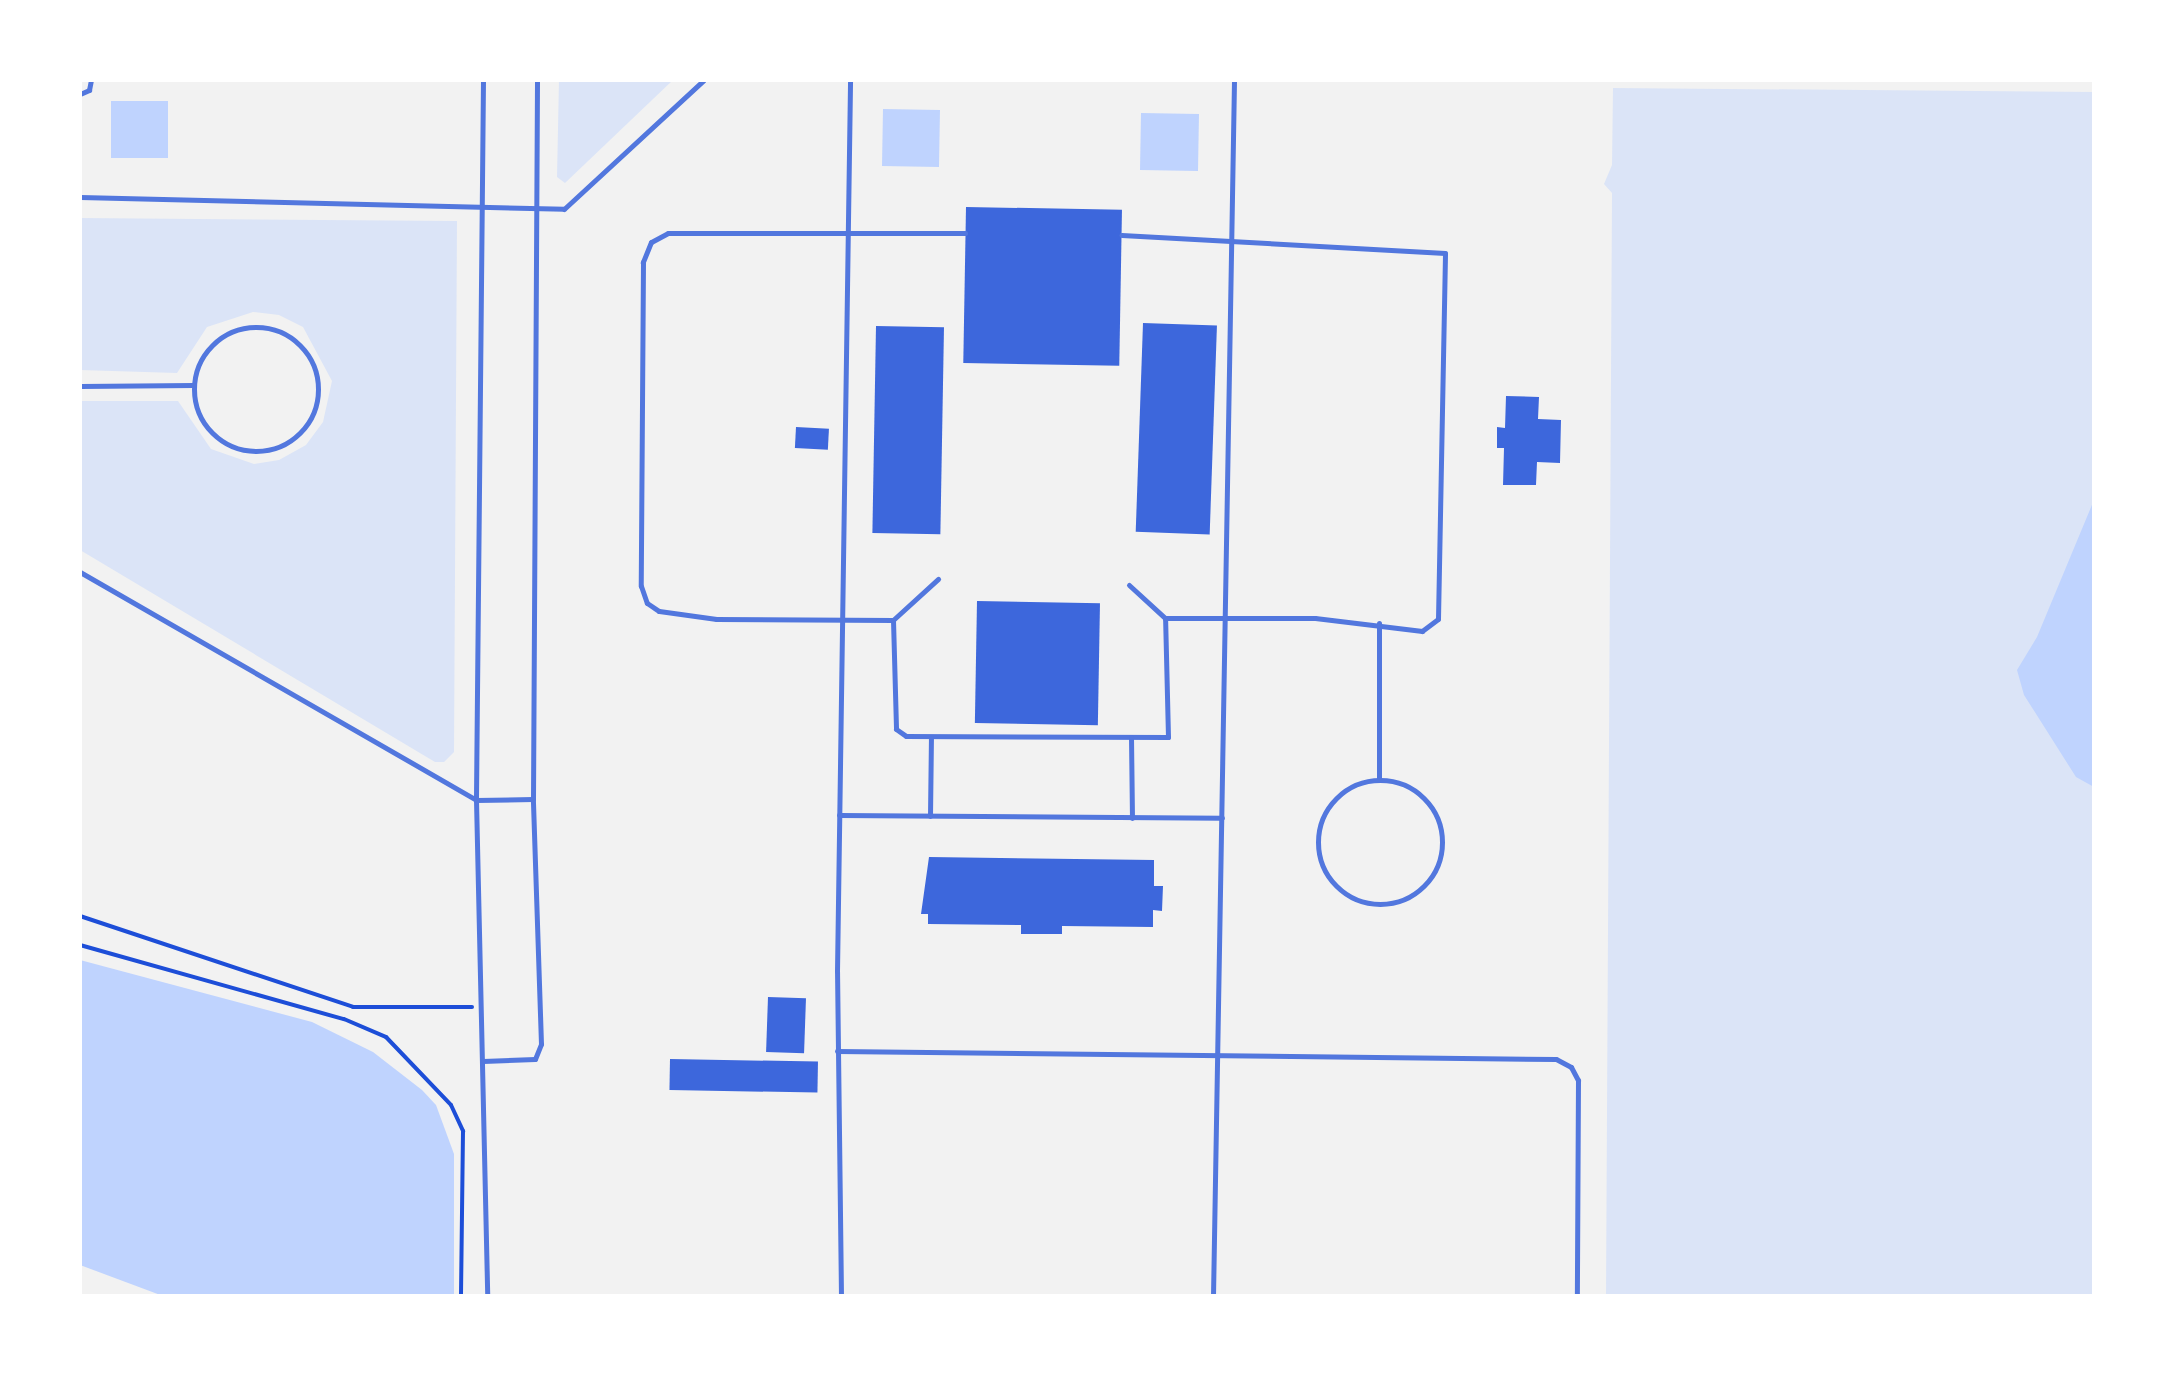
<!DOCTYPE html>
<html>
<head>
<meta charset="utf-8">
<style>
	body { margin:0 }
	#map { position:relative; width:2174px; height:1376px; overflow:hidden; background:#f2f2f2; font-family:Lato,sans-serif }
	div>[style] { position:absolute }
	.green>* { inset:0; background:#dbe4f7 }
	.water>* { inset:0; background:#bfd3fe; transform-origin:0 0 }
	.building>* { inset:0; background:#3d67dc; transform-origin:0 0 }
	.path>* { height:4px; margin:-2px; padding:0 2px; transform-origin:2px; border-radius:2px; background:#1d4ed8 }
	.service>* { height:5px; margin:-2.5px; padding:0 2.5px; transform-origin:2.5px; border-radius:2.5px; background:#5277de }
	.service>.ring { margin:-2.5px; padding:0; box-sizing:content-box; background:none; border:5px solid #5277de; border-radius:50% }
	span { translate:-50% -50%; white-space:nowrap; text-align:center; line-height:1.15; -webkit-text-stroke:8px #fff; paint-order:stroke }
	.frame { position:absolute; inset:0; border:82px solid #fff; pointer-events:none }
</style>
</head>
<body>
<div id="map">
	<div class="green">
		<div style="clip-path:polygon(559px 80px,673px 80px,565px 183px,557px 177px)"></div>
		<div style="clip-path:polygon(1613px 88px,2094px 92px,2094px 1296px,1606px 1296px,1612px 193px,1604px 184px,1612px 165px)"></div>
		<div style="clip-path:polygon(80px 218px,457px 221px,454px 752px,444px 762px,435px 762px,80px 550px,80px 401px,178px 401px,211px 449px,254px 464px,279px 460px,306px 445px,323px 422px,332px 381px,303px 327px,279px 315px,253px 312px,207px 327px,177px 373px,80px 370px)"></div>
	</div>
	<div class="water">
		<div style="left:111px;top:101px;width:57px;height:57px"></div>
		<div style="left:883px;top:109px;width:57px;height:57px;rotate:1deg"></div>
		<div style="left:1141px;top:113px;width:58px;height:57px;rotate:1deg"></div>
		<div style="clip-path:polygon(2094px 500px,2094px 787px,2076px 777px,2024px 695px,2017px 670px,2037px 637px)"></div>
		<div style="clip-path:polygon(80px 960px,312px 1022px,373px 1052px,422px 1090px,436px 1105px,454px 1154px,454px 1296px,163px 1296px,80px 1265px)"></div>
	</div>
	<div class="building">
		<div style="left:966px;top:207px;width:156px;height:156px;rotate:1deg"></div>
		<div style="left:1143px;top:323px;width:74px;height:209px;rotate:2deg"></div>
		<div style="left:876px;top:326px;width:68px;height:207px;rotate:1deg"></div>
		<div style="clip-path:polygon(1506px 396px,1539px 397px,1538px 419px,1561px 420px,1560px 463px,1537px 462px,1536px 485px,1503px 485px,1504px 448px,1497px 448px,1497px 427px,1505px 428px)"></div>
		<div style="left:796px;top:427px;width:33px;height:21px;rotate:3deg"></div>
		<div style="left:977px;top:601px;width:123px;height:122px;rotate:1deg"></div>
		<div style="clip-path:polygon(929px 857px,1154px 860px,1154px 886px,1163px 886px,1162px 911px,1153px 910px,1153px 927px,1062px 926px,1062px 934px,1021px 934px,1021px 925px,928px 924px,928px 914px,921px 914px)"></div>
		<div style="left:768px;top:997px;width:38px;height:55px;rotate:2deg"></div>
		<div style="left:670px;top:1059px;width:148px;height:31px;rotate:1deg"></div>
	</div>
	<div class="path">
		<div style="left:80px;top:916px;width:288px;rotate:18.4deg"></div>
		<div style="left:353px;top:1007px;width:119px"></div>
		<div style="left:80px;top:945px;width:274px;rotate:15.7deg"></div>
		<div style="left:344px;top:1019px;width:46px;rotate:23.2deg"></div>
		<div style="left:386px;top:1037px;width:94px;rotate:46.3deg"></div>
		<div style="left:451px;top:1105px;width:29px;rotate:65deg"></div>
		<div style="left:463px;top:1131px;width:165px;rotate:90.7deg"></div>
	</div>
	<div class="service">
		<div style="left:483px;top:80px;width:720px;rotate:90.56deg"></div>
		<div style="left:476px;top:800px;width:496px;rotate:88.7deg"></div>
		<div style="left:80px;top:94px;width:10px;rotate:-24deg"></div>
		<div style="left:89px;top:90px;width:10px;rotate:-79deg"></div>
		<div style="left:80px;top:197px;width:484px;rotate:1.4deg"></div>
		<div style="left:564px;top:209px;width:190px;rotate:-42.7deg"></div>
		<div style="left:965px;top:233px;width:297px;rotate:180deg"></div>
		<div style="left:668px;top:233px;width:19px;rotate:152deg"></div>
		<div style="left:651px;top:242px;width:22px;rotate:112deg"></div>
		<div style="left:643px;top:262px;width:324px;rotate:90.4deg"></div>
		<div style="left:641px;top:586px;width:18px;rotate:71deg"></div>
		<div style="left:647px;top:603px;width:14px;rotate:34deg"></div>
		<div style="left:659px;top:611px;width:58px;rotate:8deg"></div>
		<div style="left:716px;top:619px;width:177px;rotate:0.3deg"></div>
		<div style="left:893px;top:620px;width:109px;rotate:88.4deg"></div>
		<div style="left:896px;top:729px;width:12px;rotate:35deg"></div>
		<div style="left:906px;top:736px;width:262px;rotate:0.2deg"></div>
		<div style="left:1168px;top:737px;width:119px;rotate:-91.4deg"></div>
		<div style="left:1165px;top:618px;width:150px"></div>
		<div style="left:1315px;top:618px;width:108px;rotate:6.9deg"></div>
		<div style="left:1422px;top:631px;width:20px;rotate:-37deg"></div>
		<div style="left:1438px;top:619px;width:366px;rotate:-88.9deg"></div>
		<div style="left:1445px;top:253px;width:324px;rotate:-176.8deg"></div>
		<div class="ring" style="left:194px;top:327px;width:119px;height:119px"></div>
		<div style="left:80px;top:386px;width:114px;rotate:-0.5deg"></div>
		<div style="left:80px;top:572px;width:457px;rotate:29.9deg"></div>
		<div style="left:476px;top:800px;width:57px;rotate:-1deg"></div>
		<div style="left:1129px;top:585px;width:49px;rotate:42.5deg"></div>
		<div style="left:893px;top:620px;width:61px;rotate:-42.3deg"></div>
		<div style="left:1379px;top:623px;width:156px;rotate:90deg"></div>
		<div style="left:1131px;top:737px;width:81px;rotate:89.3deg"></div>
		<div class="ring" style="left:1318px;top:780px;width:119px;height:119px"></div>
		<div style="left:839px;top:815px;width:383px;rotate:0.4deg"></div>
		<div style="left:930px;top:816px;width:78px;rotate:-89.3deg"></div>
		<div style="left:837px;top:1051px;width:719px;rotate:0.64deg"></div>
		<div style="left:1556px;top:1059px;width:17px;rotate:28deg"></div>
		<div style="left:1571px;top:1067px;width:15px;rotate:62deg"></div>
		<div style="left:1578px;top:1080px;width:216px;rotate:90.3deg"></div>
		<div style="left:483px;top:1061px;width:52px;rotate:-2.2deg"></div>
		<div style="left:535px;top:1059px;width:16px;rotate:-68deg"></div>
		<div style="left:541px;top:1044px;width:245px;rotate:-91.9deg"></div>
		<div style="left:533px;top:799px;width:719px;rotate:-89.68deg"></div>
		<div style="left:841px;top:1296px;width:325px;rotate:-90.7deg"></div>
		<div style="left:837px;top:971px;width:891px;rotate:-89.16deg"></div>
		<div style="left:1213px;top:1296px;width:1216px;rotate:-89.01deg"></div>
	</div>
	<div class="frame"></div>
</div>
</body>
</html>
